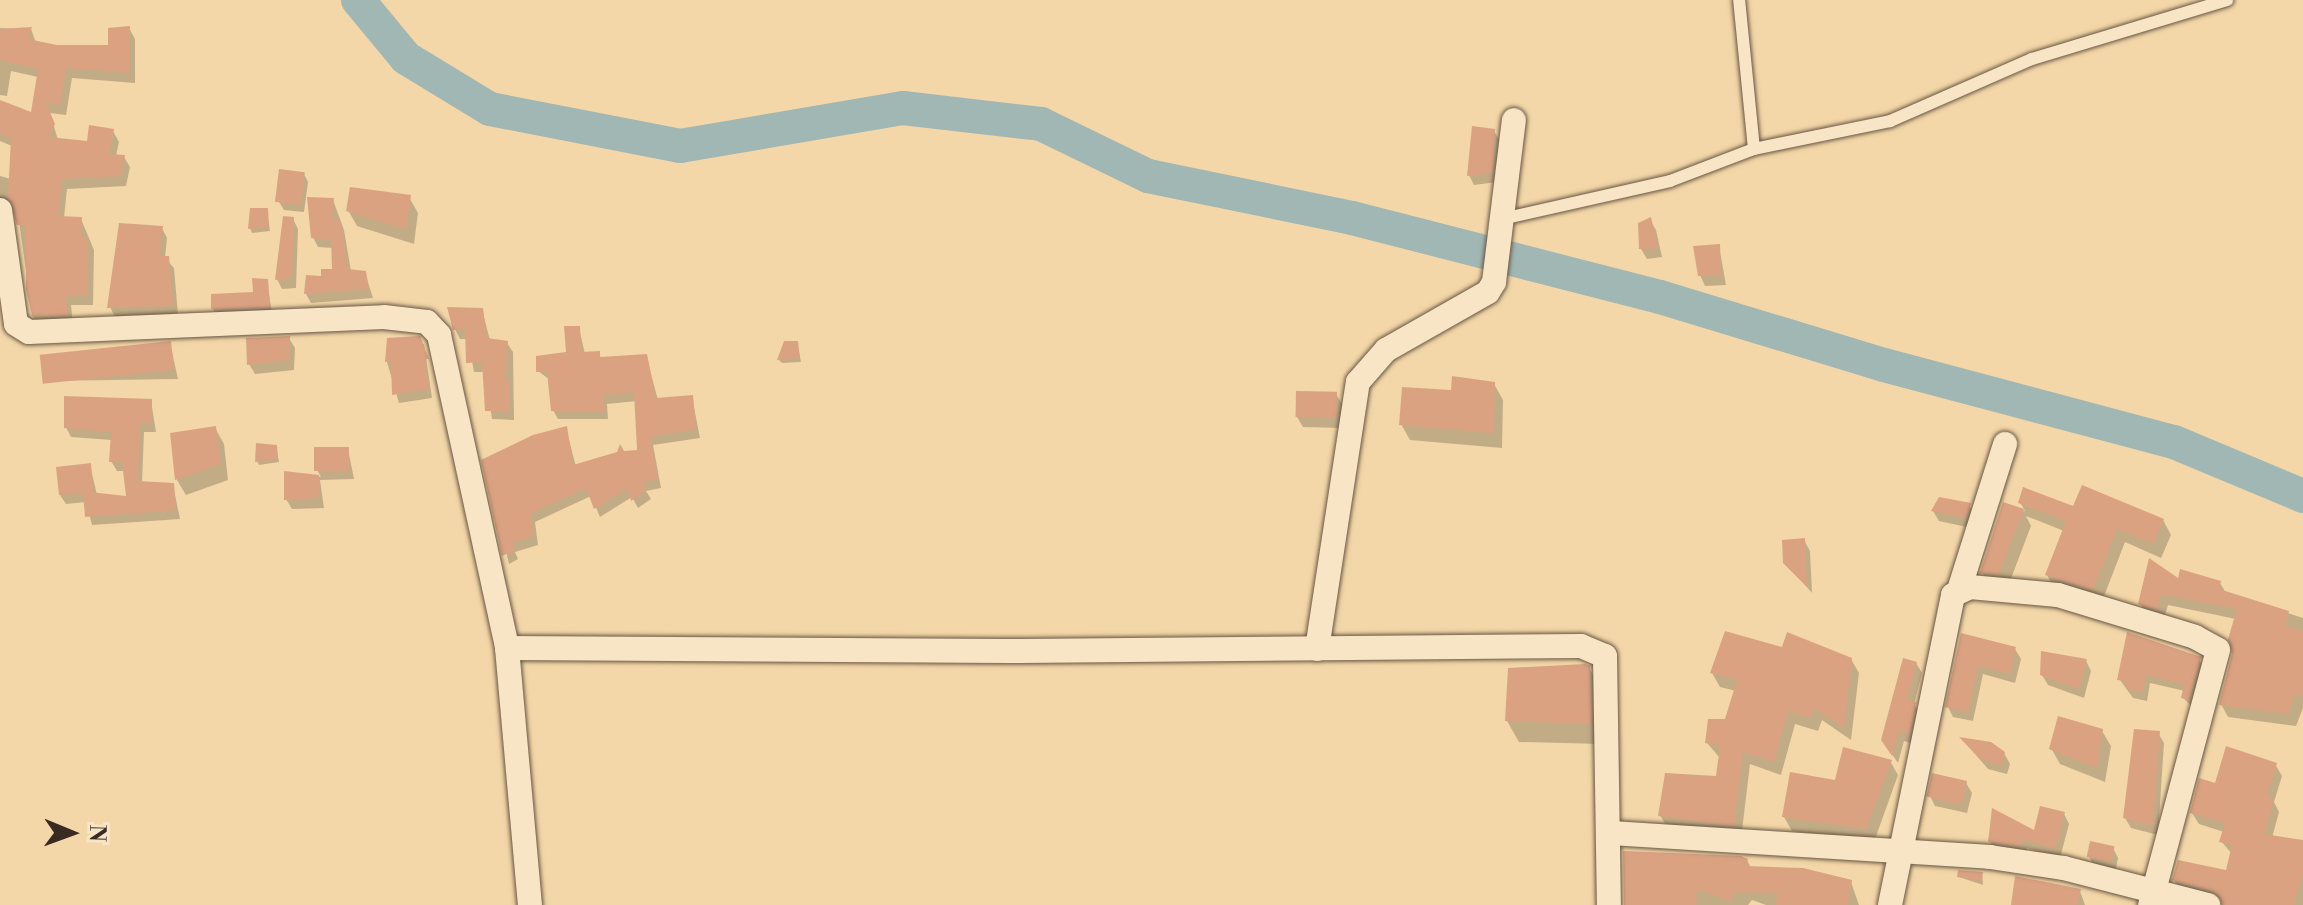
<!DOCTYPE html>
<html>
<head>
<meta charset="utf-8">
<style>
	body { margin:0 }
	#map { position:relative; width:2303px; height:905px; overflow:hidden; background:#f3d7a8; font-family:"Libre Bodoni",serif }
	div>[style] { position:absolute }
	.shadow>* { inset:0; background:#0003 }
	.river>* { height:34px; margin:-17px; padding:0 17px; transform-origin:17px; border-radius:17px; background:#a1b7b4 }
	.building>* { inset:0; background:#dba282; transform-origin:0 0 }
	.roads { filter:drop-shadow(0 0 2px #685643) drop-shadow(0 0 2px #685643) }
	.lane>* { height:12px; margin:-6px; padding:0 6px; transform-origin:6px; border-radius:6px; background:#f7e5c6 }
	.street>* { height:24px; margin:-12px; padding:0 12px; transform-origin:12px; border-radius:12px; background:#f7e5c6 }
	span { translate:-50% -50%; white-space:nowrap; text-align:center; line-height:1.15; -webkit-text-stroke:7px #f7e5c6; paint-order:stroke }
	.north { position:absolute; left:32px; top:793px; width:80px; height:80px; -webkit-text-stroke:6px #f7e5c6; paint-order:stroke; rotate:91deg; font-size:22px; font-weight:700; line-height:32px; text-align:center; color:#392b21 }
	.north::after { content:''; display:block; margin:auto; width:28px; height:36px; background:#392b21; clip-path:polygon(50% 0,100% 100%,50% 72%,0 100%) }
</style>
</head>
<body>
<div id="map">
	<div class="shadow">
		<div style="clip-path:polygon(0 28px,31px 29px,36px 43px,57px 47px,110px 47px,129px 28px,135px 39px,135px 83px,72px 78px,66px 115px,50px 113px,58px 140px,88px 144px,113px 131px,119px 142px,116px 156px,124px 157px,130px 167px,126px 186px,67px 189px,64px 218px,81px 219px,94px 250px,93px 305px,71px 305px,73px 326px,38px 325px,32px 314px,18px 214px,6px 205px,0 208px,0 176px,11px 179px,12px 146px,0 141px,0 102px,32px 115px,38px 77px,11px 71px,7px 96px,0 95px)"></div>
		<div style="clip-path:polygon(1494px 131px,1500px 141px,1497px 182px,1474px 185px,1469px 175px)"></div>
		<div style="clip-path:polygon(304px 174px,308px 182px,304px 212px,284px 210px,279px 202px)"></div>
		<div style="clip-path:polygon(409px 197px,418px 213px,414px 244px,357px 226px,348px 210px)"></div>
		<div style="clip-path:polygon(333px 200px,344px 230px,351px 271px,365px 273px,373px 298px,311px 303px,306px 294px,334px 271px,333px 248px,318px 247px,313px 237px)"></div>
		<div style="clip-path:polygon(267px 210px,270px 231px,252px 233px,250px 228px)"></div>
		<div style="clip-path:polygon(293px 219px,298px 229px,296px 288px,282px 289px,277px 279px)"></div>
		<div style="clip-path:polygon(1650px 220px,1656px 230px,1662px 257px,1647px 259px,1641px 249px)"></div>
		<div style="clip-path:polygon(162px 228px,167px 238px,165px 258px,174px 268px,178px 315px,115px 317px,110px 307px)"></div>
		<div style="clip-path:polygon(1719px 246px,1726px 285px,1705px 286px,1700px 275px)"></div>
		<div style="clip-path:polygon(267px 281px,272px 313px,217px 315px,213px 309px,256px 294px)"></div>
		<div style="clip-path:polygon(482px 310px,490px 340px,507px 343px,513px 352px,514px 420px,492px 419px,485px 372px,474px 372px,468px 339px,460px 339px,455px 329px)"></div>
		<div style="clip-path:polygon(579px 328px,585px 354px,598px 353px,602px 359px,646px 356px,658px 400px,692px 397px,700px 438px,653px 445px,661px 488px,646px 491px,651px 499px,638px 508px,632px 497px,600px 517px,591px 496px,535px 522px,538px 545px,515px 552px,518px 559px,509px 564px,484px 461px,566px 428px,576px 467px,640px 451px,637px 401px,607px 404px,608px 419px,558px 419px,553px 410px,550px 380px,538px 371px,568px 354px)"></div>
		<div style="clip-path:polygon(289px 338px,295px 348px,294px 370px,255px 374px,249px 364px)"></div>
		<div style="clip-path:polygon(388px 340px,424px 344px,432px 398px,399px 403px,387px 362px)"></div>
		<div style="clip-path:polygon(170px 343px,178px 379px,47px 381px,42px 372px)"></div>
		<div style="clip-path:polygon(797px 343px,801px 362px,782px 363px,779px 360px)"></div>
		<div style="clip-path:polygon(1494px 384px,1503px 400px,1502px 448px,1410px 440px,1401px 424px,1452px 392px)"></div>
		<div style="clip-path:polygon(1336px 394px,1342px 404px,1341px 428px,1303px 427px,1297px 417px)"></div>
		<div style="clip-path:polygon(151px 401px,156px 432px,144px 432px,142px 483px,173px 485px,180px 519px,92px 525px,86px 502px,66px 504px,60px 495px,90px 465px,97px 495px,128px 498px,125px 471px,117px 471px,111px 461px,112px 440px,71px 437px,66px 427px)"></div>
		<div style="clip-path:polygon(215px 428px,224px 444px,228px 480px,186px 495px,177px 480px,173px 435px)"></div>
		<div style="clip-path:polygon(276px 447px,279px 462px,259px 465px,257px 461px)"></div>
		<div style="clip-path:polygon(348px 449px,354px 479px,320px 480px,324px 508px,292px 509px,286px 499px,286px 473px,321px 477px,317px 470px)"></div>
		<div style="clip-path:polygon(2020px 502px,2163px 520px,2171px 535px,2161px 558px,2125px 542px,2101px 604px,2055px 590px,2047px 575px,2064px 531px,2026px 516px,2031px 526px,2007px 589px,1991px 588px,1982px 573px,2004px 504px,2025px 511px)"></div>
		<div style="clip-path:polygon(1969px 505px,1975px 515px,1971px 528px,1939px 521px,1933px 511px)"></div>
		<div style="clip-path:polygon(1804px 540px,1810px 551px,1812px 593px,1785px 562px)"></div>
		<div style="clip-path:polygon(2179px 581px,2220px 583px,2226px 593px,2303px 618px,2303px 708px,2296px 726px,2228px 717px,2221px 704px,2235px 654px,2236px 619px,2168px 605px,2163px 621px,2147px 616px,2140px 603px)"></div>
		<div style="clip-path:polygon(1962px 636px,2015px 649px,2021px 659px,2015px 683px,1983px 674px,1973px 721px,1953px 717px,1948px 707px)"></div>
		<div style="clip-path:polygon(1851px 659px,1859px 673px,1851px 740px,1822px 720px,1818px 731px,1795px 724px,1781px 775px,1750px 764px,1741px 839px,1668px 829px,1660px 815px,1718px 778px,1720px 758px,1707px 743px,1726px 721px,1736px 691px,1720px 687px,1712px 673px)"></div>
		<div style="clip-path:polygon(2199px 659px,2205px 669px,2194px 708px,2183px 698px,2185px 691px,2150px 683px,2147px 701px,2133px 698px,2120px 680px)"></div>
		<div style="clip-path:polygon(2086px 661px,2091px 671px,2084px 698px,2048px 685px,2042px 675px)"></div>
		<div style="clip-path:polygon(1916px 663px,1922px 673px,1914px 704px,1920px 714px,1914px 744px,1904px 741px,1898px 763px,1889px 750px)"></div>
		<div style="clip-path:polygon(1589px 668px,1601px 689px,1602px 744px,1519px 742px,1507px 721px)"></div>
		<div style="clip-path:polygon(2102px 731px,2111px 746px,2105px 782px,2060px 764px,2051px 748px)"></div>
		<div style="clip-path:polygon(2158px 733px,2164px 743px,2158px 835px,2131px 828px,2125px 818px)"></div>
		<div style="clip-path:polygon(1963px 740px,2004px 753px,2010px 764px,2007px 774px,1988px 769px)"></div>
		<div style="clip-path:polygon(1890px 761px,1898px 775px,1874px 842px,1792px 831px,1784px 817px,1836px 782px)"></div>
		<div style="clip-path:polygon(2275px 764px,2282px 776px,2274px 802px,2279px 812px,2272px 838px,2303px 842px,2303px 905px,2223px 905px,2181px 891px,2174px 880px,2228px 872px,2232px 854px,2221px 841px,2224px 832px,2199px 824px,2192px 813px,2216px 785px)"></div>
		<div style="clip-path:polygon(1966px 783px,1972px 793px,1967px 813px,1935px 806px,1930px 796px)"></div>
		<div style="clip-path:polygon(2064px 814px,2069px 824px,2060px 858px,2027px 848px,2026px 856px,1995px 852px,1990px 841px,2035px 833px)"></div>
		<div style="clip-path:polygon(2113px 848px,2118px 858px,2115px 873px,2095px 867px,2089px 857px)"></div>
		<div style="clip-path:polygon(1747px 860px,1751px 868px,1851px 882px,1859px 905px,1766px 905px,1752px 900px,1748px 905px,1626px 905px)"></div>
		<div style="clip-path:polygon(1982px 874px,1983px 885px,1959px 877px)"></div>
		<div style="clip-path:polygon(2080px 891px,2085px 905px,2013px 905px)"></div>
	</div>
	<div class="river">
		<div style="left:358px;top:0;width:75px;rotate:50.4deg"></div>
		<div style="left:406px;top:58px;width:98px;rotate:31.3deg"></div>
		<div style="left:490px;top:109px;width:194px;rotate:11deg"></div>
		<div style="left:680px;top:146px;width:226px;rotate:-9.7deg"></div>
		<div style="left:903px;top:108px;width:139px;rotate:6.6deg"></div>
		<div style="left:1041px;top:124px;width:119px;rotate:25.9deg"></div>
		<div style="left:1148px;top:176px;width:208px;rotate:11.6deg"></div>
		<div style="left:1352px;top:218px;width:318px;rotate:14.4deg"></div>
		<div style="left:1660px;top:297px;width:234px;rotate:16.9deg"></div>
		<div style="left:1884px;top:365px;width:300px;rotate:14.9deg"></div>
		<div style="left:2174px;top:442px;width:140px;rotate:22.7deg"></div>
	</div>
	<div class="building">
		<div style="clip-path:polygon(130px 26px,130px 73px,66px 68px,60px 105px,46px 103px,55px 124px,49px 137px,87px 141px,89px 125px,114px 129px,109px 154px,125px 155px,121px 176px,62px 179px,58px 216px,82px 217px,81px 238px,88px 237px,88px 295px,66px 295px,68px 315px,32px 316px,26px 289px,26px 225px,17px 225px,8px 197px,11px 138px,0 134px,0 100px,31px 112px,38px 69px,0 60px,0 29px,32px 27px,28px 39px,57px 45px,108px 45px,108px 28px)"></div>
		<div style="clip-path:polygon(1472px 126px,1495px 129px,1492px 173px,1467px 176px)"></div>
		<div style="left:279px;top:169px;width:26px;height:33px;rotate:7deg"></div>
		<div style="clip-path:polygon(350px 187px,411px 195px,406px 229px,346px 211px)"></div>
		<div style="clip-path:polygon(307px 197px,334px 198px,332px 219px,340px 219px,348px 269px,366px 271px,369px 289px,304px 294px,306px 275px,321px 276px,321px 269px,332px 269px,331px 240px,311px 238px)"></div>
		<div style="clip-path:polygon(250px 208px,268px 208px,269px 227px,248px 229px)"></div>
		<div style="clip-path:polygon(283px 216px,294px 217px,292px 278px,275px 280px)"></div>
		<div style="clip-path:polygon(1651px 217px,1658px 248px,1639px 249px,1638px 223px)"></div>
		<div style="clip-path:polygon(119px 223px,163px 226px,159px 256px,169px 256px,173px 306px,107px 308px)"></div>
		<div style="clip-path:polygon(1720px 244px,1721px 275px,1698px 276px,1693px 246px)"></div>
		<div style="clip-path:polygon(252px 278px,268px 279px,270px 307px,211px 309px,211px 294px,253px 292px)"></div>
		<div style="clip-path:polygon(447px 307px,483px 308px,487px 338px,508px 341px,505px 381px,510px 381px,510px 411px,485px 411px,482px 362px,466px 363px,465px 330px,453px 330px)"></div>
		<div style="clip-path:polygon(564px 326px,580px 326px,581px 352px,600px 351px,600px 357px,647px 354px,656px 398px,693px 395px,696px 429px,650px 437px,658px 479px,643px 482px,647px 489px,631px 501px,628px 488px,594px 509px,586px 488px,531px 513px,534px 536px,512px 543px,515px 550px,502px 556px,481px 460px,533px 435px,567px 426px,573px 465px,617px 452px,620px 444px,624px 451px,637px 450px,634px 392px,603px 395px,605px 411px,551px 411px,547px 372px,536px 372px,536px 356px,566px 352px)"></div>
		<div style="clip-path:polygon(290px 336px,290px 360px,247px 365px,246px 338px)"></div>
		<div style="clip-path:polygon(420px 336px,429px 359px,424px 359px,429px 389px,392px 395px,391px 361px,385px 362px,387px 338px)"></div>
		<div style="left:171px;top:341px;width:29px;height:132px;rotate:84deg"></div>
		<div style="clip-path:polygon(784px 341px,798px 341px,800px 358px,777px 360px)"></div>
		<div style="clip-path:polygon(1452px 376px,1495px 382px,1494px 433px,1399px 425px,1402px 387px,1451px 390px)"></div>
		<div style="left:1296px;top:391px;width:41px;height:26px;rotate:1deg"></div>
		<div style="clip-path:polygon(64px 396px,152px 399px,152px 424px,140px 423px,138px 481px,174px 483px,176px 510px,85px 517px,83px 493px,59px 495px,56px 467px,91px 463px,93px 492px,89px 492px,126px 496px,122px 462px,109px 462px,111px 432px,64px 428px)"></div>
		<div style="clip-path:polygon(216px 426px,221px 464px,175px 480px,170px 433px)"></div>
		<div style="clip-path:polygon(256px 443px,277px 445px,278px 458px,255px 462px)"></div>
		<div style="left:314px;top:447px;width:35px;height:24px"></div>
		<div style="clip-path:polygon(284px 471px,319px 475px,320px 498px,284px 500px)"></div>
		<div style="clip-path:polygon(2082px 485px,2164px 519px,2153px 544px,2117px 529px,2093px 590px,2045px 575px,2066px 521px,2018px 503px,2023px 487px,2073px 506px)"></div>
		<div style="clip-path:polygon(1939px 497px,1971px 503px,1966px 518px,1931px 511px)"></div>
		<div style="clip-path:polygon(2003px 502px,2024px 509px,1998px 575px,1980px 573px)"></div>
		<div style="clip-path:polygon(1805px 538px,1807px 587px,1783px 563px,1782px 540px)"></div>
		<div style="clip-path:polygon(2149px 558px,2178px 578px,2180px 569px,2221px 581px,2219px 589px,2289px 611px,2285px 626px,2303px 631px,2303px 696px,2293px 696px,2289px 714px,2219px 705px,2232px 654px,2228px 639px,2237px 609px,2161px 594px,2157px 610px,2138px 604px)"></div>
		<div style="clip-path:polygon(1725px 631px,1782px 647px,1787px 632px,1852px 658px,1844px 728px,1814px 708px,1810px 718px,1788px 711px,1774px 762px,1743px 752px,1734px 826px,1658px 816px,1665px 773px,1716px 776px,1720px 746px,1705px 743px,1708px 719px,1725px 719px,1737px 680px,1710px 673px)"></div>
		<div style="clip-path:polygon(2127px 632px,2201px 657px,2189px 700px,2181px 698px,2184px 684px,2146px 675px,2143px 692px,2126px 689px,2126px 681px,2117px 680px)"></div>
		<div style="clip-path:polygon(1961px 633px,2016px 647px,2010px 674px,1978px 665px,1968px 712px,1945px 707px)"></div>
		<div style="clip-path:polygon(2041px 651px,2087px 659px,2078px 689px,2040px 675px)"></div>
		<div style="clip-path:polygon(1903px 658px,1917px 662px,1907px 700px,1916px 702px,1909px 734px,1899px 732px,1892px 756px,1881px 740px)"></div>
		<div style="clip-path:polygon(1585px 664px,1590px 666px,1591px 724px,1505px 721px,1508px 668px)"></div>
		<div style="clip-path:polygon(2058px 716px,2103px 729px,2097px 768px,2049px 749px)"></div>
		<div style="clip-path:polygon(2134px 729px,2160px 731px,2153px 826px,2123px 818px)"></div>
		<div style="clip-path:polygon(1959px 737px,1991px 742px,2005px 752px,2002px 765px,1980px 759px)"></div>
		<div style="clip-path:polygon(2226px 746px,2277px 763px,2266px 796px,2274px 798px,2264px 834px,2303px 840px,2303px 875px,2293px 905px,2223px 905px,2212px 891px,2172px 880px,2178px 860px,2226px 870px,2232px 845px,2219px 842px,2225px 823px,2190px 813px,2199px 778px,2215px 783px)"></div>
		<div style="clip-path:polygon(1843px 747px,1892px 760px,1866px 829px,1782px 817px,1790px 772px,1835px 780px)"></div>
		<div style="left:1932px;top:773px;width:36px;height:24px;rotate:13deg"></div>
		<div style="clip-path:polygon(2040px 806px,2065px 812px,2055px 849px,2022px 839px,2021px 846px,1988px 842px,1992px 808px,2034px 830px)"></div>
		<div style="left:2090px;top:841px;width:25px;height:16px;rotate:12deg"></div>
		<div style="clip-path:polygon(1623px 851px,1741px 856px,1748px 859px,1745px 866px,1803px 868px,1852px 880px,1848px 905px,1775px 905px,1778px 893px,1734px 892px,1730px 902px,1697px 889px,1696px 905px,1624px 905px)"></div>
		<div style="clip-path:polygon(1958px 870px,1983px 872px,1982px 881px,1957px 877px)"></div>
		<div style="clip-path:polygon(2015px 876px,2081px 889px,2077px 905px,2011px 905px)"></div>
	</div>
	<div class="roads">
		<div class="lane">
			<div style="left:1754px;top:149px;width:139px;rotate:-11.6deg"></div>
			<div style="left:1890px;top:121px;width:155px;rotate:-23.6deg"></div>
			<div style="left:2032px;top:59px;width:204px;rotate:-16.8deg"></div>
			<div style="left:1502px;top:219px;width:172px;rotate:-12.7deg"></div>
			<div style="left:1670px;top:181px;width:90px;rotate:-20.9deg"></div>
			<div style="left:1754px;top:149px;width:150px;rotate:-95.7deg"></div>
		</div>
		<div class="street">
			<div style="left:0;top:210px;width:115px;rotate:82deg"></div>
			<div style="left:16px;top:324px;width:15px;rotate:32deg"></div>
			<div style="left:29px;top:332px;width:355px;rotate:-2.4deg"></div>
			<div style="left:384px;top:317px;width:43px;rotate:6.6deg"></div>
			<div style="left:427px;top:322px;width:18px;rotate:47deg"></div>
			<div style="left:439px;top:335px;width:320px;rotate:77.7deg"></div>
			<div style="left:507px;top:648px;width:258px;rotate:84.9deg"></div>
			<div style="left:1960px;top:587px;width:150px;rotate:-72.5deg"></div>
			<div style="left:507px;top:648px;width:513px;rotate:0.34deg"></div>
			<div style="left:1020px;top:651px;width:561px;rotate:-0.51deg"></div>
			<div style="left:1581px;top:646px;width:26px;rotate:23deg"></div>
			<div style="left:1605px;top:656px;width:249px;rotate:89.1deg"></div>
			<div style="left:1317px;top:649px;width:270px;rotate:-81.3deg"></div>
			<div style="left:1358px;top:382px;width:43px;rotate:-48.8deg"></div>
			<div style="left:1386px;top:350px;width:117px;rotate:-29.6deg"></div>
			<div style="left:1488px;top:292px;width:12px;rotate:-59deg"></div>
			<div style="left:1494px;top:282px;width:163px;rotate:-83deg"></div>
			<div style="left:1611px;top:833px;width:380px;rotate:3.6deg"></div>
			<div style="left:1990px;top:857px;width:75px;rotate:8.5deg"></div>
			<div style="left:2064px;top:868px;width:149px;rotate:14.4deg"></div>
			<div style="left:1890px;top:905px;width:316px;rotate:-78.5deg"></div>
			<div style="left:1953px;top:595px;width:19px;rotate:-25deg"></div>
			<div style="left:1970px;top:587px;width:88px;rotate:5.2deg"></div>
			<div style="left:2058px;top:595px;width:143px;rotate:17deg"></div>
			<div style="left:2195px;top:637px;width:26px;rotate:29deg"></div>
			<div style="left:2218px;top:650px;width:264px;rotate:104.9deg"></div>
		</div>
	</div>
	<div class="north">N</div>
</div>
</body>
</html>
